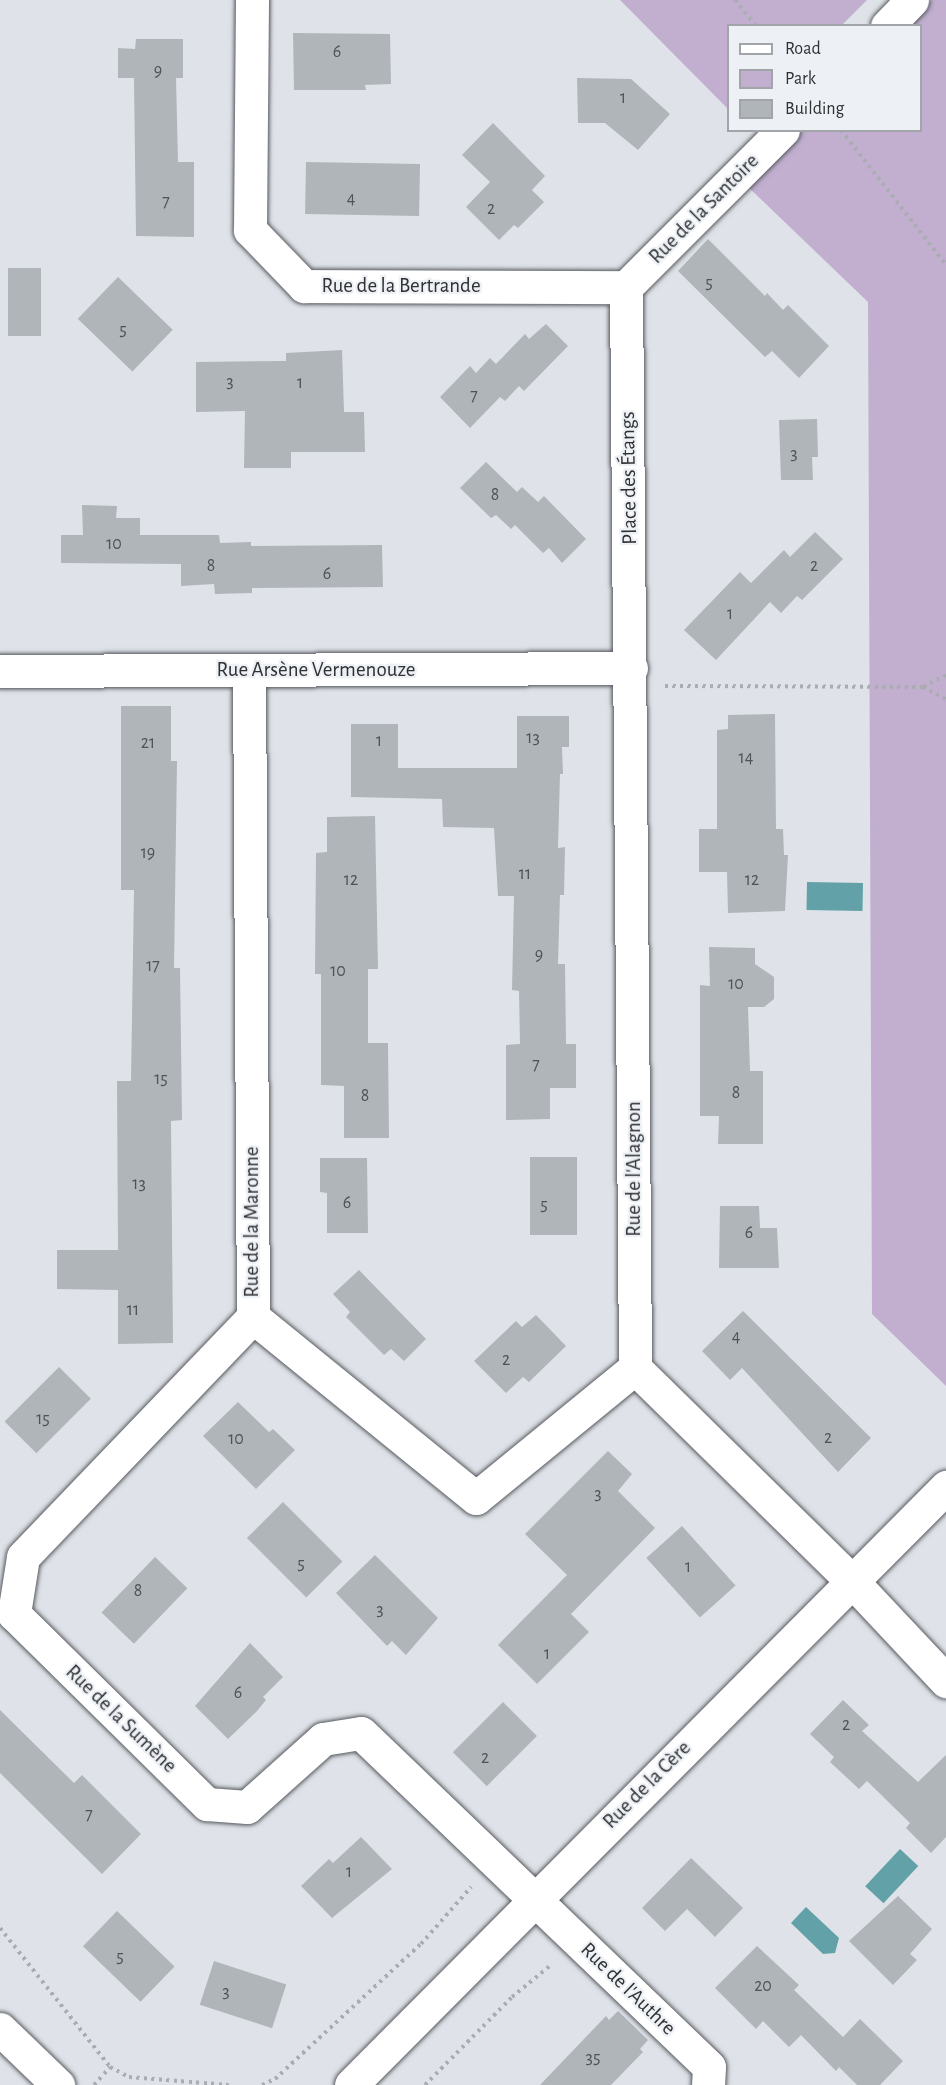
<!DOCTYPE html>
<html>
<head>
<meta charset="utf-8">
<style>
	body { margin:0 }
	#map { position:relative; width:946px; height:2085px; overflow:hidden; background:#dfe3e9; font-family:"Alegreya Sans",sans-serif }
	div>[style] { position:absolute }
	.green>* { inset:0; background:#c2afd0 }
	.water>* { inset:0; background:#61a1a7; transform-origin:0 0 }
	.building>* { inset:0; background:#afb5b9; transform-origin:0 0 }
	.path>* { height:4px; margin-top:-2px; transform-origin:0; background:repeating-linear-gradient(90deg,#a9acb1 0 3px,transparent 0 7.5px) }
	.roads { filter:drop-shadow(0 0 2px #575a5f) drop-shadow(0 0 2px #575a5f) }
	.minor>* { height:33px; margin:-16.5px; padding:0 16.5px; transform-origin:16.5px; border-radius:16.5px; background:#fff }
	.major>* { height:33px; margin:-16.5px; padding:0 16.5px; transform-origin:16.5px; border-radius:16.5px; background:#fff }
	span { translate:-50% -50%; white-space:nowrap; text-align:center; line-height:1.15; -webkit-text-stroke:4.5px #edf1f6; paint-order:stroke }
	.number-label { font-size:18px; color:#505254 }
	.number-label span { -webkit-text-stroke-width:0 }
	.street-label { font-size:21px; color:#303133 }
	.legend { position:absolute; left:727px; top:24px; width:195px; height:108px; box-sizing:border-box; background:#edf1f6; border:2px solid #a1a4a8; margin:0; padding:8px 10px; list-style:none; font-size:18px; color:#303133 }
	.legend li { display:flex; align-items:center; gap:12px; height:30px }
	.legend b { width:30px; border:2px solid #a1a4a8 }
</style>
</head>
<body>
<div id="map">
	<div class="green">
		<div style="clip-path:polygon(620px 0,867px 0,842px 25px,728px 26px,728px 109px)"></div>
		<div style="clip-path:polygon(932px 0,946px 0,946px 1386px,872px 1314px,868px 302px,745px 184px,799px 131px,920px 130px,920px 26px,906px 25px)"></div>
	</div>
	<div class="water">
		<div style="left:807px;top:882px;width:56px;height:28px;rotate:1deg"></div>
		<div style="left:900px;top:1849px;width:25px;height:51px;rotate:43deg"></div>
		<div style="clip-path:polygon(806px 1907px,839px 1938px,835px 1953px,823px 1954px,791px 1923px)"></div>
	</div>
	<div class="building">
		<div style="clip-path:polygon(293px 33px,390px 34px,391px 84px,365px 85px,366px 90px,294px 90px)"></div>
		<div style="clip-path:polygon(136px 39px,183px 39px,183px 78px,176px 78px,178px 162px,194px 162px,194px 237px,136px 236px,134px 78px,118px 78px,118px 48px,135px 49px)"></div>
		<div style="clip-path:polygon(577px 78px,631px 79px,670px 114px,638px 150px,605px 123px,578px 123px)"></div>
		<div style="clip-path:polygon(493px 123px,545px 176px,532px 190px,544px 202px,518px 228px,514px 225px,499px 240px,466px 207px,490px 182px,462px 155px)"></div>
		<div style="left:306px;top:162px;width:114px;height:52px;rotate:1deg"></div>
		<div style="clip-path:polygon(708px 239px,765px 296px,767px 293px,783px 310px,788px 305px,829px 346px,799px 378px,772px 351px,765px 357px,678px 271px)"></div>
		<div style="left:8px;top:268px;width:33px;height:68px"></div>
		<div style="left:118px;top:277px;width:76px;height:58px;rotate:44deg"></div>
		<div style="clip-path:polygon(546px 324px,568px 346px,524px 391px,519px 386px,505px 401px,500px 397px,470px 428px,440px 397px,470px 366px,476px 373px,490px 358px,496px 364px,525px 334px,529px 339px)"></div>
		<div style="clip-path:polygon(342px 350px,344px 412px,364px 412px,365px 452px,291px 452px,291px 468px,244px 468px,245px 411px,196px 412px,196px 362px,286px 361px,286px 353px)"></div>
		<div style="clip-path:polygon(817px 419px,818px 457px,812px 457px,813px 480px,781px 480px,779px 420px)"></div>
		<div style="clip-path:polygon(486px 462px,517px 492px,522px 487px,538px 502px,544px 496px,586px 539px,562px 563px,549px 548px,543px 553px,515px 525px,511px 529px,496px 515px,491px 518px,460px 488px)"></div>
		<div style="clip-path:polygon(82px 505px,117px 506px,116px 518px,140px 518px,140px 535px,219px 535px,220px 543px,251px 542px,251px 546px,382px 545px,383px 587px,252px 588px,252px 593px,215px 594px,214px 584px,181px 586px,181px 564px,61px 563px,61px 535px,83px 535px)"></div>
		<div style="clip-path:polygon(815px 532px,843px 559px,802px 600px,797px 596px,781px 613px,765px 597px,770px 602px,716px 660px,684px 630px,740px 572px,751px 583px,784px 550px,790px 557px)"></div>
		<div style="clip-path:polygon(121px 706px,171px 706px,171px 761px,177px 761px,174px 968px,180px 968px,182px 1120px,171px 1121px,173px 1343px,118px 1344px,118px 1290px,57px 1289px,57px 1250px,118px 1250px,117px 1081px,131px 1081px,134px 890px,121px 890px)"></div>
		<div style="clip-path:polygon(775px 714px,776px 829px,783px 829px,784px 855px,788px 855px,785px 911px,728px 913px,727px 872px,699px 872px,699px 829px,717px 829px,717px 730px,728px 729px,728px 715px)"></div>
		<div style="clip-path:polygon(517px 716px,569px 716px,569px 747px,562px 747px,563px 774px,560px 774px,558px 848px,565px 847px,564px 895px,560px 895px,558px 964px,565px 964px,566px 1044px,576px 1044px,576px 1088px,550px 1088px,550px 1119px,506px 1120px,506px 1045px,520px 1044px,519px 991px,512px 990px,514px 896px,498px 896px,494px 828px,443px 827px,442px 799px,351px 797px,351px 724px,398px 724px,398px 768px,517px 768px)"></div>
		<div style="clip-path:polygon(375px 816px,378px 969px,368px 969px,368px 1043px,388px 1043px,389px 1138px,344px 1138px,344px 1086px,321px 1085px,321px 974px,315px 974px,316px 853px,327px 852px,327px 817px)"></div>
		<div style="clip-path:polygon(709px 947px,755px 948px,755px 964px,774px 977px,774px 999px,764px 1007px,748px 1007px,750px 1071px,763px 1071px,763px 1144px,718px 1144px,719px 1116px,700px 1116px,700px 985px,710px 986px)"></div>
		<div style="left:530px;top:1157px;width:47px;height:78px"></div>
		<div style="clip-path:polygon(320px 1158px,367px 1158px,368px 1233px,327px 1233px,327px 1193px,320px 1192px)"></div>
		<div style="clip-path:polygon(720px 1206px,759px 1206px,760px 1228px,777px 1228px,779px 1268px,719px 1268px)"></div>
		<div style="clip-path:polygon(359px 1270px,426px 1339px,404px 1361px,391px 1349px,384px 1355px,346px 1317px,350px 1312px,333px 1294px)"></div>
		<div style="clip-path:polygon(743px 1311px,871px 1438px,838px 1472px,742px 1368px,730px 1380px,702px 1351px)"></div>
		<div style="clip-path:polygon(536px 1315px,566px 1346px,529px 1382px,523px 1377px,506px 1393px,474px 1361px,516px 1321px,522px 1327px)"></div>
		<div style="left:59px;top:1367px;width:45px;height:77px;rotate:45deg"></div>
		<div style="clip-path:polygon(238px 1402px,269px 1432px,273px 1429px,295px 1450px,256px 1489px,203px 1436px)"></div>
		<div style="clip-path:polygon(608px 1451px,632px 1474px,618px 1491px,655px 1528px,571px 1614px,589px 1632px,537px 1684px,498px 1645px,567px 1575px,525px 1534px)"></div>
		<div style="left:283px;top:1502px;width:84px;height:51px;rotate:45deg"></div>
		<div style="left:682px;top:1526px;width:80px;height:48px;rotate:48deg"></div>
		<div style="clip-path:polygon(375px 1555px,438px 1618px,406px 1655px,392px 1641px,387px 1646px,336px 1593px)"></div>
		<div style="left:155px;top:1557px;width:45px;height:77px;rotate:44deg"></div>
		<div style="clip-path:polygon(250px 1643px,283px 1677px,263px 1697px,266px 1700px,257px 1711px,228px 1739px,195px 1706px)"></div>
		<div style="clip-path:polygon(843px 1700px,869px 1725px,862px 1731px,918px 1782px,946px 1755px,946px 1837px,931px 1853px,906px 1828px,910px 1823px,867px 1781px,859px 1789px,830px 1762px,834px 1757px,810px 1734px)"></div>
		<div style="left:503px;top:1702px;width:48px;height:71px;rotate:45deg"></div>
		<div style="clip-path:polygon(0 1710px,74px 1783px,82px 1775px,141px 1834px,102px 1874px,0 1773px)"></div>
		<div style="clip-path:polygon(361px 1837px,392px 1869px,332px 1918px,301px 1886px,329px 1859px,333px 1863px)"></div>
		<div style="clip-path:polygon(691px 1858px,743px 1908px,715px 1937px,687px 1909px,665px 1931px,642px 1908px)"></div>
		<div style="clip-path:polygon(898px 1896px,932px 1929px,910px 1954px,917px 1960px,893px 1985px,849px 1941px)"></div>
		<div style="left:117px;top:1911px;width:80px;height:49px;rotate:44deg"></div>
		<div style="clip-path:polygon(757px 1946px,799px 1985px,794px 1990px,843px 2037px,860px 2019px,903px 2061px,880px 2085px,857px 2085px,839px 2067px,836px 2071px,801px 2035px,789px 2047px,763px 2021px,756px 2029px,715px 1988px)"></div>
		<div style="left:214px;top:1961px;width:76px;height:46px;rotate:18deg"></div>
		<div style="clip-path:polygon(618px 2011px,648px 2040px,640px 2049px,643px 2052px,611px 2085px,540px 2085px,606px 2016px,609px 2020px)"></div>
	</div>
	<div class="path">
		<div style="left:735px;top:0;width:33px;rotate:51deg"></div>
		<div style="left:841px;top:130px;width:171px;rotate:52.1deg"></div>
		<div style="left:946px;top:675px;width:26px;rotate:152deg"></div>
		<div style="left:923px;top:687px;width:26px;rotate:28deg"></div>
		<div style="left:665px;top:686px;width:258px;rotate:0.2deg"></div>
		<div style="left:0;top:1928px;width:177px;rotate:51.6deg"></div>
		<div style="left:110px;top:2067px;width:21px;rotate:28deg"></div>
		<div style="left:129px;top:2077px;width:100px;rotate:4.6deg"></div>
		<div style="left:94px;top:2085px;width:24px;rotate:-48deg"></div>
		<div style="left:262px;top:2085px;width:14px;rotate:-25deg"></div>
		<div style="left:275px;top:2079px;width:199px;rotate:-42.8deg"></div>
		<div style="left:421px;top:1944px;width:76px;rotate:-48.7deg"></div>
		<div style="left:425px;top:2085px;width:124px;rotate:-45.3deg"></div>
		<div style="left:512px;top:1997px;width:50px;rotate:-39.4deg"></div>
	</div>
	<div class="roads">
		<div class="minor">
			<div style="left:252px;top:0;width:230px;rotate:90.5deg"></div>
			<div style="left:250px;top:230px;width:78px;rotate:46deg"></div>
			<div style="left:304px;top:286px;width:322px;rotate:0.2deg"></div>
			<div style="left:887px;top:26px;width:36px;rotate:-46deg"></div>
			<div style="left:626px;top:287px;width:1081px;rotate:89.52deg"></div>
			<div style="left:635px;top:1368px;width:303px;rotate:44.5deg"></div>
			<div style="left:851px;top:1580px;width:139px;rotate:46.8deg"></div>
			<div style="left:626px;top:287px;width:222px;rotate:-45deg"></div>
			<div style="left:249px;top:670px;width:647px;rotate:89.65deg"></div>
			<div style="left:253px;top:1317px;width:287px;rotate:39.1deg"></div>
			<div style="left:476px;top:1498px;width:205px;rotate:-39.3deg"></div>
			<div style="left:0;top:671px;width:631px;rotate:-0.27deg"></div>
			<div style="left:253px;top:1317px;width:332px;rotate:133.8deg"></div>
			<div style="left:23px;top:1557px;width:58px;rotate:99deg"></div>
			<div style="left:14px;top:1614px;width:271px;rotate:44.6deg"></div>
			<div style="left:207px;top:1804px;width:40px;rotate:4.3deg"></div>
			<div style="left:247px;top:1807px;width:102px;rotate:-41.8deg"></div>
			<div style="left:323px;top:1739px;width:38px;rotate:-9deg"></div>
			<div style="left:361px;top:1733px;width:482px;rotate:43.8deg"></div>
			<div style="left:709px;top:2067px;width:18px;rotate:93deg"></div>
			<div style="left:351px;top:2085px;width:844px;rotate:-45.14deg"></div>
		</div>
		<div class="major">
			<div style="left:0;top:2029px;width:81px;rotate:44deg"></div>
		</div>
	</div>
	<div class="number-label">
		<span style="left:337px;top:52px">6</span>
		<span style="left:158px;top:71px">9</span>
		<span style="left:623px;top:98px">1</span>
		<span style="left:351px;top:199px">4</span>
		<span style="left:166px;top:202px">7</span>
		<span style="left:491px;top:209px">2</span>
		<span style="left:709px;top:283px">5</span>
		<span style="left:123px;top:330px">5</span>
		<span style="left:230px;top:382px">3</span>
		<span style="left:300px;top:383px">1</span>
		<span style="left:474px;top:396px">7</span>
		<span style="left:794px;top:454px">3</span>
		<span style="left:495px;top:495px">8</span>
		<span style="left:114px;top:544px">10</span>
		<span style="left:211px;top:566px">8</span>
		<span style="left:814px;top:566px">2</span>
		<span style="left:327px;top:574px">6</span>
		<span style="left:730px;top:614px">1</span>
		<span style="left:533px;top:738px">13</span>
		<span style="left:379px;top:741px">1</span>
		<span style="left:148px;top:743px">21</span>
		<span style="left:746px;top:758px">14</span>
		<span style="left:148px;top:853px">19</span>
		<span style="left:525px;top:874px">11</span>
		<span style="left:351px;top:880px">12</span>
		<span style="left:752px;top:880px">12</span>
		<span style="left:539px;top:955px">9</span>
		<span style="left:153px;top:966px">17</span>
		<span style="left:338px;top:971px">10</span>
		<span style="left:736px;top:984px">10</span>
		<span style="left:536px;top:1065px">7</span>
		<span style="left:161px;top:1079px">15</span>
		<span style="left:736px;top:1093px">8</span>
		<span style="left:365px;top:1096px">8</span>
		<span style="left:139px;top:1184px">13</span>
		<span style="left:347px;top:1203px">6</span>
		<span style="left:544px;top:1205px">5</span>
		<span style="left:749px;top:1233px">6</span>
		<span style="left:133px;top:1310px">11</span>
		<span style="left:736px;top:1337px">4</span>
		<span style="left:506px;top:1360px">2</span>
		<span style="left:43px;top:1419px">15</span>
		<span style="left:828px;top:1438px">2</span>
		<span style="left:236px;top:1439px">10</span>
		<span style="left:598px;top:1494px">3</span>
		<span style="left:301px;top:1564px">5</span>
		<span style="left:688px;top:1567px">1</span>
		<span style="left:138px;top:1591px">8</span>
		<span style="left:380px;top:1610px">3</span>
		<span style="left:547px;top:1654px">1</span>
		<span style="left:238px;top:1693px">6</span>
		<span style="left:846px;top:1725px">2</span>
		<span style="left:485px;top:1758px">2</span>
		<span style="left:89px;top:1815px">7</span>
		<span style="left:349px;top:1872px">1</span>
		<span style="left:120px;top:1957px">5</span>
		<span style="left:763px;top:1986px">20</span>
		<span style="left:226px;top:1992px">3</span>
		<span style="left:593px;top:2058px">35</span>
	</div>
	<div class="street-label">
		<span style="left:704px;top:209px;rotate:-45deg">Rue de la Santoire</span>
		<span style="left:401px;top:286px">Rue de la Bertrande</span>
		<span style="left:629px;top:478px;rotate:-91deg">Place des Étangs</span>
		<span style="left:316px;top:670px">Rue Arsène Vermenouze</span>
		<span style="left:634px;top:1169px;rotate:-90deg">Rue de l'Alagnon</span>
		<span style="left:252px;top:1222px;rotate:-90deg">Rue de la Maronne</span>
		<span style="left:121px;top:1719px;rotate:44deg">Rue de la Sumène</span>
		<span style="left:647px;top:1785px;rotate:-45deg">Rue de la Cère</span>
		<span style="left:628px;top:1989px;rotate:44deg">Rue de l'Authre</span>
	</div>
	<ul class="legend">
	<li><b style="height:8px;background:#fff"></b>Road</li>
	<li><b style="height:16px;background:#c2afd0"></b>Park</li>
	<li><b style="height:16px;background:#afb5b9"></b>Building</li>
	</ul>
</div>
</body>
</html>
